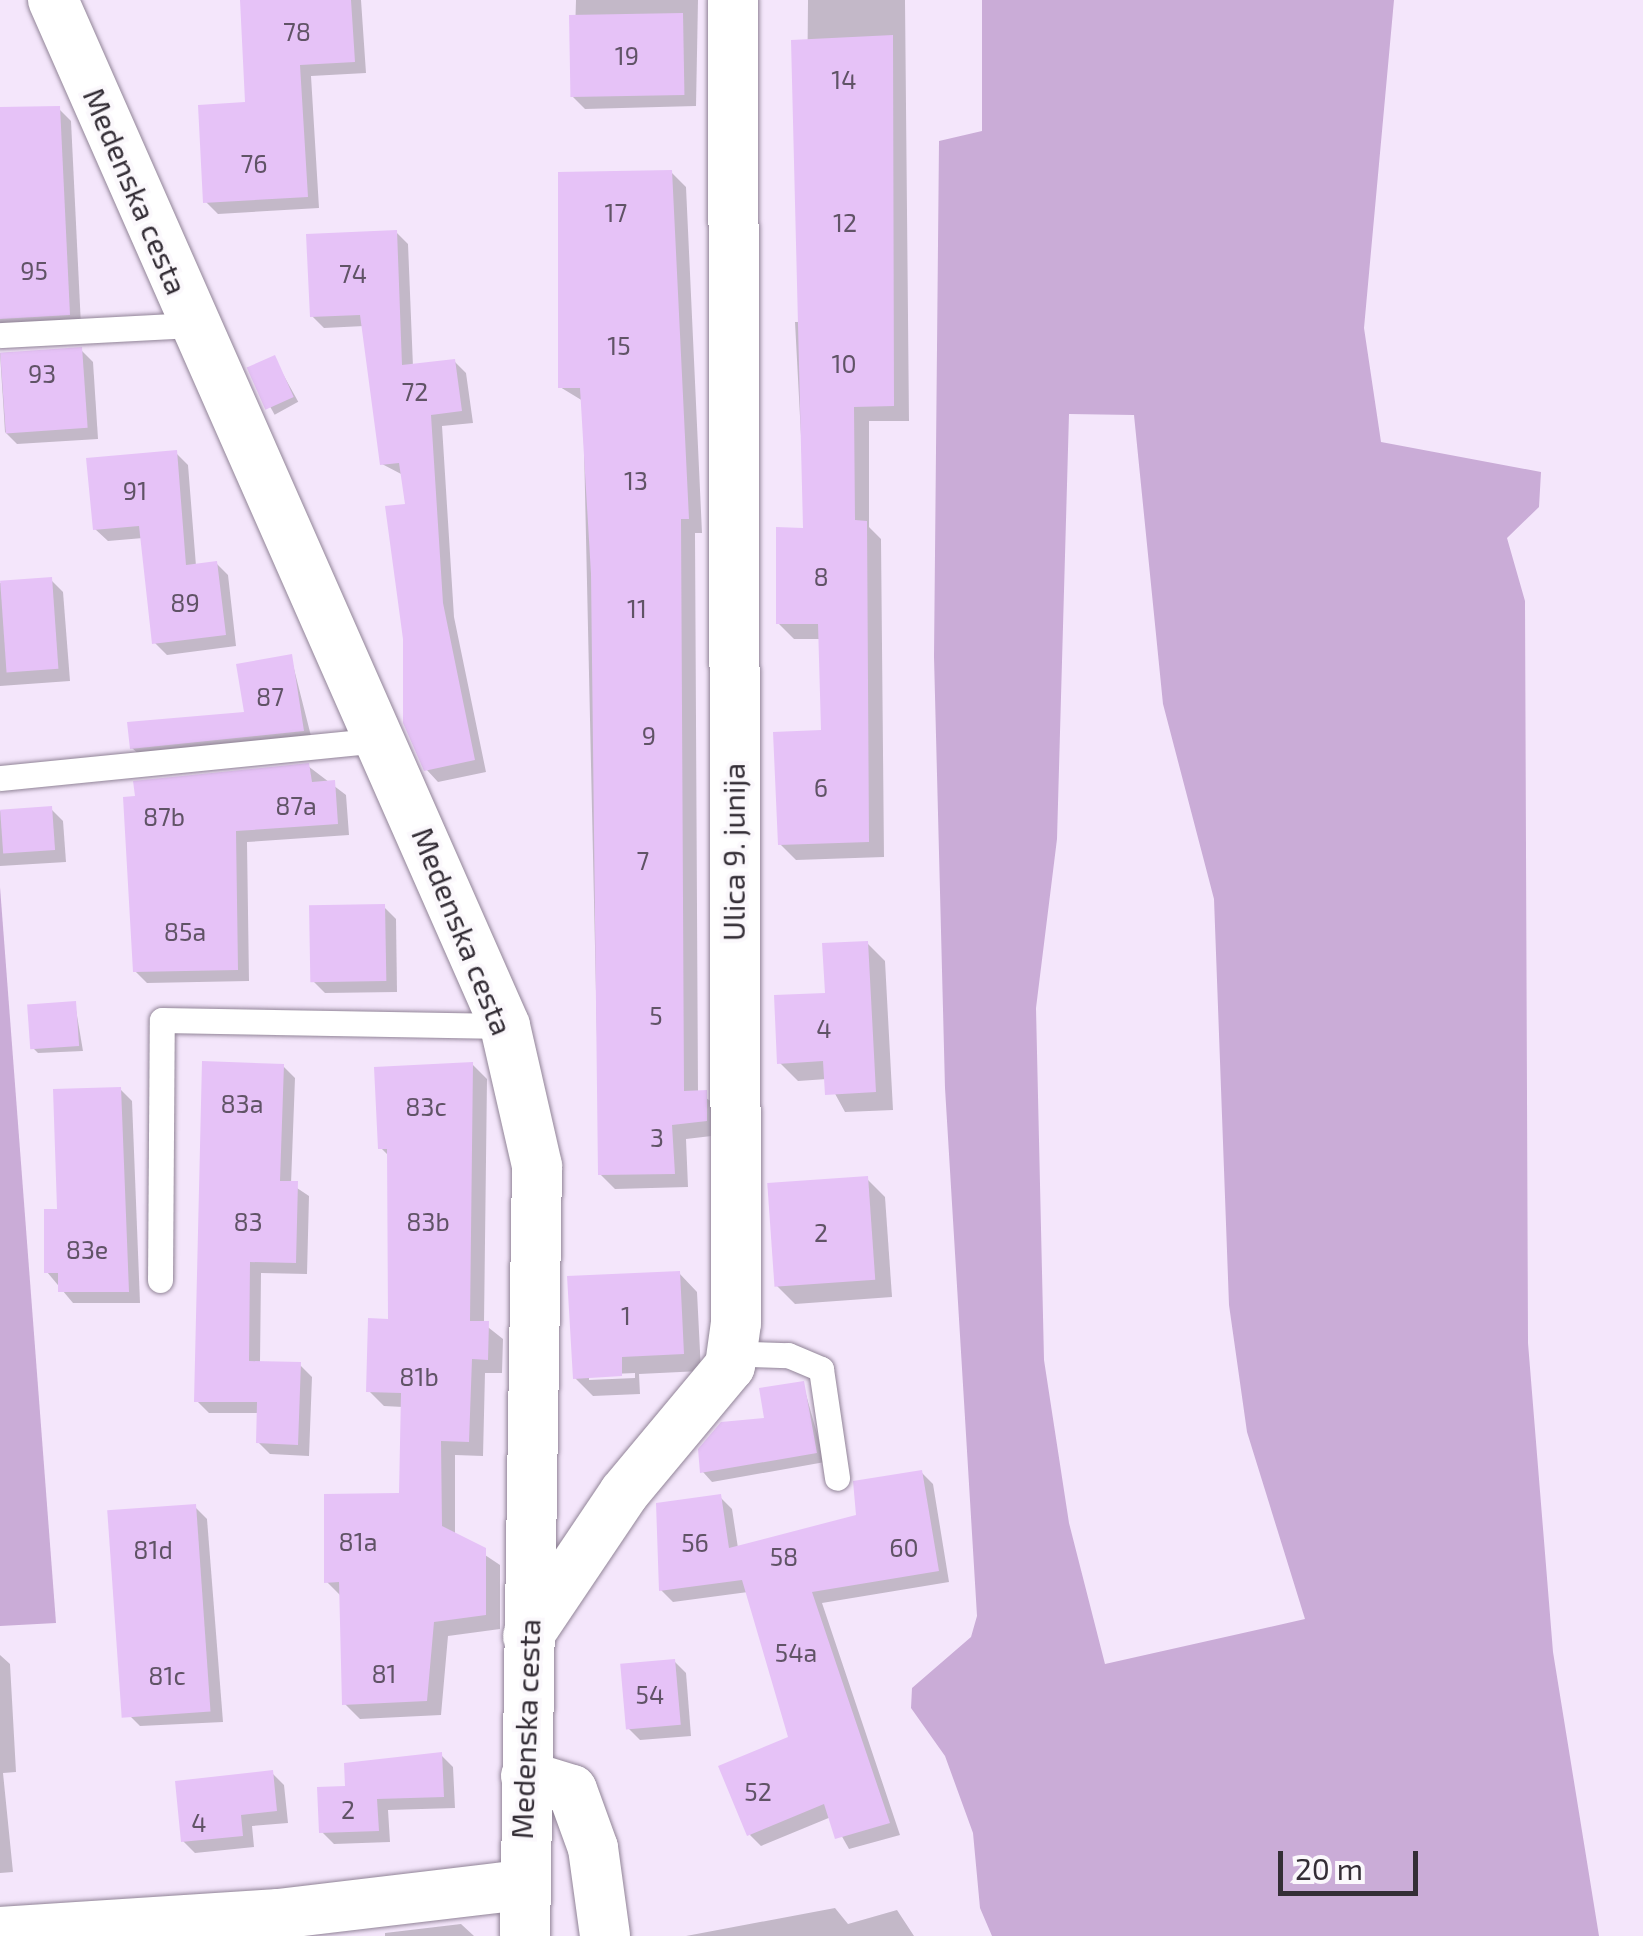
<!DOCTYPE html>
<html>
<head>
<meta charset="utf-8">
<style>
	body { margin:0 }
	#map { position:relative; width:1643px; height:1936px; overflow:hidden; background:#f4e6fb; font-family:"Exo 2",sans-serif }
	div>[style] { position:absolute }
	.green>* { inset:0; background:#caacd7 }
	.shadow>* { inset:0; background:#0003; transform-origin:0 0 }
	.building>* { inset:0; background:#e6c2f7; transform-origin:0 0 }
	.roads { filter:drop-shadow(0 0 2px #918497) drop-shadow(0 0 2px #918497) }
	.lane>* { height:25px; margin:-12.5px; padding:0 12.5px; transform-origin:12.5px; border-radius:12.5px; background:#fff }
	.street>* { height:50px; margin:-25px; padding:0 25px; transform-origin:25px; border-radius:25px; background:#fff }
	span { translate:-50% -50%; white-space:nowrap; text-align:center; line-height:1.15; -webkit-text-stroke:8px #fbf8fc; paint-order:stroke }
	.number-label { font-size:25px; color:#605366 }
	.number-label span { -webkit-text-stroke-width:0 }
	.street-label { font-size:30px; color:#342e36 }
	.scale { position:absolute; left:1278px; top:1851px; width:140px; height:45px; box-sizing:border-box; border:5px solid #342e36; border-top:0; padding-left:12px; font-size:30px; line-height:35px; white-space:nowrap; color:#342e36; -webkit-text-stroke:8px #fbf8fc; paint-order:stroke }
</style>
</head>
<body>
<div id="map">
	<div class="green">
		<div style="clip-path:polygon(evenodd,982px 0,1394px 0,1364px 328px,1381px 442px,1541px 472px,1539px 507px,1507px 538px,1525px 601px,1528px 1343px,1553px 1652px,1599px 1936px,992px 1936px,980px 1908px,973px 1833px,945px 1756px,911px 1708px,912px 1688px,971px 1637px,977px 1616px,945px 1088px,934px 657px,939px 141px,982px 131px,982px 0,1069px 414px,1134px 415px,1163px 704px,1214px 899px,1229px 1305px,1247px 1432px,1305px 1619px,1105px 1664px,1069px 1523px,1044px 1360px,1036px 1008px,1057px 839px,1069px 414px)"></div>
		<div style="clip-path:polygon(0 887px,56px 1623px,0 1626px)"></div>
	</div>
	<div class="shadow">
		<div style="clip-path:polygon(242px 0,361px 0,366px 73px,311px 76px,319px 208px,218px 214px,206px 202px,248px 104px)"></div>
		<div style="clip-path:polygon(576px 0,698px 0,696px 106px,585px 109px,573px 97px)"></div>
		<div style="clip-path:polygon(808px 0,905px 0,909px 421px,869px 421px,869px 527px,881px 539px,884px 857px,796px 860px,780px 844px,824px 732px,821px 639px,794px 639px,778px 623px,806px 530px,795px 322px,805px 322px)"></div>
		<div style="clip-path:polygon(0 109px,59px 109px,71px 121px,81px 326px,0 324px)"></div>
		<div style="clip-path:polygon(671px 172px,686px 187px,702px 533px,695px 533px,698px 1093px,720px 1107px,720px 1135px,686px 1139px,688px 1187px,615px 1189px,600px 1174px,583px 401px,560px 387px)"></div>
		<div style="clip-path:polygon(396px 232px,408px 244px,413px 367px,454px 361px,466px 373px,473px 423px,442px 426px,454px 617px,486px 772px,438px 782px,426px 769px,403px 475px,382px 464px,364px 326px,324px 328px,312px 316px)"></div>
		<div style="clip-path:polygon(81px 350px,93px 362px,98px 439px,17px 444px,5px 432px,0 353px)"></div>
		<div style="left:274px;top:358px;width:50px;height:27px;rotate:61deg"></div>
		<div style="clip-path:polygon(176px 453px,188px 465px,196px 566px,216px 563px,228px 575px,236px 646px,167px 655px,155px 643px,143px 538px,108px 541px,95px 529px)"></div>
		<div style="clip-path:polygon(51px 580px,63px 592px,70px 681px,0 686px,0 583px)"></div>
		<div style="clip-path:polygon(291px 657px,312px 740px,142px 757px,132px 748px,247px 714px)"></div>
		<div style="clip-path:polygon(308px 766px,346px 795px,349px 835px,247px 842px,249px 981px,147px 983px,135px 971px,125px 799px)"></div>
		<div style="clip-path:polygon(51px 809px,63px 821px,66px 862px,0 866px,0 811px)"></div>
		<div style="clip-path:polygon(384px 907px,396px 919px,397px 992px,325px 993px,313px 981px)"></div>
		<div style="clip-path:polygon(867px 943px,885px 961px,893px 1110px,845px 1112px,827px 1079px,798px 1081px,780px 1063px)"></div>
		<div style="clip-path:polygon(75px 1004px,83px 1051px,38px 1053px,32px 1047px)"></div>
		<div style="clip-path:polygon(472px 1064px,487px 1079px,484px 1324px,503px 1339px,502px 1373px,485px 1373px,483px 1456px,455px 1455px,455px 1535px,500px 1565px,500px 1629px,448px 1636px,441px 1715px,360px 1719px,345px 1704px,342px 1597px,327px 1582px,401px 1496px,403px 1407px,384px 1406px,369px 1391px,390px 1321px,390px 1157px,381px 1148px)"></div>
		<div style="clip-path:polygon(283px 1066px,295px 1078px,291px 1184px,309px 1196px,307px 1274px,261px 1273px,260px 1363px,300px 1365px,312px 1377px,309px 1456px,270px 1454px,258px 1442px,259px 1413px,209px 1413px,197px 1401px)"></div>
		<div style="clip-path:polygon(120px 1089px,132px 1101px,140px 1303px,73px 1303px,47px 1272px,59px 1211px)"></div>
		<div style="clip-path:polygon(867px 1179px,885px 1197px,892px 1297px,795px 1304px,777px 1286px)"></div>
		<div style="clip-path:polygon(evenodd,679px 1273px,697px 1292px,701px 1371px,639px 1374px,640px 1394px,593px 1396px,575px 1378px,679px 1273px,635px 1373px,635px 1378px,589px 1380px,589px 1375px,635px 1373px)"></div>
		<div style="clip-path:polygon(803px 1384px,825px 1462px,712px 1482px,703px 1472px)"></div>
		<div style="clip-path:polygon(921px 1472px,933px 1484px,949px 1582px,822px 1603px,900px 1835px,849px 1849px,831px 1817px,761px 1846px,750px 1835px,791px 1739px,748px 1592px,673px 1602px,661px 1590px,720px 1497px,732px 1509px,738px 1548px,859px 1517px)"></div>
		<div style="clip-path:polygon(195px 1507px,207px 1519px,223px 1722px,140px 1726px,128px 1714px)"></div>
		<div style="clip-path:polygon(0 1655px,10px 1664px,16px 1772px,3px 1773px,13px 1872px,0 1873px)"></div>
		<div style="clip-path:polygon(674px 1661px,686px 1673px,691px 1736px,640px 1740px,628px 1728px)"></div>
		<div style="clip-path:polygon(441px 1755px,453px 1767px,455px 1808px,388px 1810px,390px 1842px,334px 1844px,322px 1832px)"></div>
		<div style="clip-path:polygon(272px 1773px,284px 1785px,288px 1823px,252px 1826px,254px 1847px,195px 1853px,183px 1841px)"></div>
		<div style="clip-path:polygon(835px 1908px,848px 1924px,897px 1910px,914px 1936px,686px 1936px)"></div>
		<div style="clip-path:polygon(461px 1924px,474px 1936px,385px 1936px,385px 1933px)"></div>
	</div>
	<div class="building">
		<div style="clip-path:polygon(240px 0,351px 0,355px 62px,300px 65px,308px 197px,203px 203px,198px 105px,245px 102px)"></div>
		<div style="left:683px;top:13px;width:82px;height:114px;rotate:89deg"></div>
		<div style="clip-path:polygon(893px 35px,894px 406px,854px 407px,855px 520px,867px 521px,869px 842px,778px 845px,773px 732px,821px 730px,818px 624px,776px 624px,776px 527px,803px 528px,791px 40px)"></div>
		<div style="clip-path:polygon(60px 106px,70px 315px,0 319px,0 107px)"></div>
		<div style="clip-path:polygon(672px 170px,689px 519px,681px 519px,684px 1091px,707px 1090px,707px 1121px,672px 1125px,675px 1174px,598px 1175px,591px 574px,580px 388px,558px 388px,558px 172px)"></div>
		<div style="clip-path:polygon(397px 230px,402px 365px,455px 359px,462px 411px,431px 415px,443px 603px,475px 760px,424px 771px,403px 723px,403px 639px,385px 506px,405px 504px,399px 463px,380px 465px,360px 315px,310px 317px,306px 234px)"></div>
		<div style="left:82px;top:347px;width:81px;height:82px;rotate:86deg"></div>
		<div style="left:275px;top:355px;width:46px;height:31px;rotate:66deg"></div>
		<div style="clip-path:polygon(177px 450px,186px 565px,217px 561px,226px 635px,152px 644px,139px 526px,93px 530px,86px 458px)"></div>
		<div style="left:52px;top:577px;width:92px;height:52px;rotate:86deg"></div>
		<div style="clip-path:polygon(292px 654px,304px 731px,130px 749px,127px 722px,244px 712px,236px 664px)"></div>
		<div style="clip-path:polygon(309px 763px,312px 782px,335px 780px,338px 824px,236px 831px,238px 970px,133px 972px,123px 797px,135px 796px,133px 781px)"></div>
		<div style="left:52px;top:806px;width:44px;height:52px;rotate:86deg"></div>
		<div style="left:385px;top:904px;width:77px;height:76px;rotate:89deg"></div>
		<div style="clip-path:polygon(868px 941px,876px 1092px,825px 1095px,823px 1061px,777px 1064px,774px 995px,825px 993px,822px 943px)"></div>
		<div style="left:76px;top:1001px;width:45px;height:49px;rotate:86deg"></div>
		<div style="clip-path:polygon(202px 1061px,284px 1064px,280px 1181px,298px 1181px,296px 1263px,250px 1262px,249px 1361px,301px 1362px,298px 1445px,256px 1443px,257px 1402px,194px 1402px)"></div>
		<div style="clip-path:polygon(473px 1062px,470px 1321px,489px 1321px,488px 1360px,472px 1359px,469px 1442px,441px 1441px,442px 1526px,486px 1548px,486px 1615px,434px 1622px,427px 1701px,342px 1705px,339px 1582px,324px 1583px,324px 1494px,399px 1493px,401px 1393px,366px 1392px,368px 1318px,388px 1319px,387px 1149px,378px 1149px,374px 1067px)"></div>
		<div style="clip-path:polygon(121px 1087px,129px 1292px,58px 1292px,58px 1273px,44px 1273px,44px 1209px,57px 1209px,53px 1089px)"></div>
		<div style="left:868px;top:1176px;width:104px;height:101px;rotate:86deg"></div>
		<div style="clip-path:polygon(680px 1271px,684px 1354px,622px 1357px,622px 1376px,573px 1379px,567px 1276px)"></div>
		<div style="clip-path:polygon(804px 1381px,817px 1453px,700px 1473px,698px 1449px,721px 1422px,764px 1418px,759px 1388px)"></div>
		<div style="clip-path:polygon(922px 1470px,939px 1571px,812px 1592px,890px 1823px,835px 1839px,824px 1804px,747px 1836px,718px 1766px,788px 1737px,742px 1580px,659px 1591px,656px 1503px,721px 1494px,729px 1548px,856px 1515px,853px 1481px)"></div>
		<div style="left:196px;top:1504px;width:208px;height:89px;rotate:86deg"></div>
		<div style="left:675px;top:1659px;width:66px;height:55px;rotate:85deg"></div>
		<div style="clip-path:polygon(442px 1752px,444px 1797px,377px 1799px,379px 1831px,319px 1833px,317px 1787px,345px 1786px,344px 1763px)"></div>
		<div style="clip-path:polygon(273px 1770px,277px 1811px,241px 1815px,243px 1836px,181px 1842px,175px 1781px)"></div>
	</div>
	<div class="roads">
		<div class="lane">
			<div style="left:0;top:335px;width:194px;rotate:-3deg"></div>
			<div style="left:0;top:778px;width:381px;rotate:-5.7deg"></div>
			<div style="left:160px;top:1280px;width:260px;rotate:-89.6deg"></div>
			<div style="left:162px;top:1020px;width:343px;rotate:1deg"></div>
			<div style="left:730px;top:1366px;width:23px;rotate:-31deg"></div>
			<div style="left:750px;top:1354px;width:38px;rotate:2deg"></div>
			<div style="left:788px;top:1355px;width:36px;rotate:23deg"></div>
			<div style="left:821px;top:1369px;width:110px;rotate:81.6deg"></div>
		</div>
		<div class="street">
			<div style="left:53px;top:0;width:1121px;rotate:66.22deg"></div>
			<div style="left:505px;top:1026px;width:144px;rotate:77.1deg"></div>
			<div style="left:537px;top:1166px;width:770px;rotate:90.89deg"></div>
			<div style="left:528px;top:1636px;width:172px;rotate:-56.1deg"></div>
			<div style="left:624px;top:1493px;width:165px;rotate:-50.2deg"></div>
			<div style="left:730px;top:1366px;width:43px;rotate:-82.1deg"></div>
			<div style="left:736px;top:1323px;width:1323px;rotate:-90.13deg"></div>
			<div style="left:526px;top:1776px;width:48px;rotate:16.9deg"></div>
			<div style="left:572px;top:1790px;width:62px;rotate:70.1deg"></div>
			<div style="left:593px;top:1848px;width:89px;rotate:82.2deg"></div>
			<div style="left:0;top:1932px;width:279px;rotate:-3.7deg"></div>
			<div style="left:278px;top:1914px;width:244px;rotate:-6.8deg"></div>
		</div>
	</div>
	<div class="number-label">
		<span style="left:297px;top:31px">78</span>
		<span style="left:627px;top:55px">19</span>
		<span style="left:844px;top:79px">14</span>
		<span style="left:254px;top:163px">76</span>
		<span style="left:616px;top:212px">17</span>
		<span style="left:845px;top:222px">12</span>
		<span style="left:34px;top:270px">95</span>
		<span style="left:353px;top:273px">74</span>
		<span style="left:619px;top:345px">15</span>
		<span style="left:844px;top:363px">10</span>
		<span style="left:42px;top:373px">93</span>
		<span style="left:415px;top:391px">72</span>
		<span style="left:636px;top:480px">13</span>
		<span style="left:135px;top:490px">91</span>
		<span style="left:821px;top:576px">8</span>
		<span style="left:185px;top:602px">89</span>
		<span style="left:637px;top:608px">11</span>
		<span style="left:270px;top:696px">87</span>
		<span style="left:649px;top:735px">9</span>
		<span style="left:821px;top:787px">6</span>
		<span style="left:296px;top:805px">87a</span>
		<span style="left:164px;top:816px">87b</span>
		<span style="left:643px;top:860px">7</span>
		<span style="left:185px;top:931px">85a</span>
		<span style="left:656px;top:1015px">5</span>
		<span style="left:824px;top:1028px">4</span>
		<span style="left:242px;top:1103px">83a</span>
		<span style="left:426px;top:1106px">83c</span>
		<span style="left:657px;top:1137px">3</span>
		<span style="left:248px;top:1221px">83</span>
		<span style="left:428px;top:1221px">83b</span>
		<span style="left:821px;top:1232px">2</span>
		<span style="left:87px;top:1249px">83e</span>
		<span style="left:626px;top:1315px">1</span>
		<span style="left:419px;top:1376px">81b</span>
		<span style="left:358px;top:1541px">81a</span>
		<span style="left:695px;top:1542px">56</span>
		<span style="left:904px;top:1547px">60</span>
		<span style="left:153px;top:1549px">81d</span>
		<span style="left:784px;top:1556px">58</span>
		<span style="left:796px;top:1652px">54a</span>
		<span style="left:384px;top:1673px">81</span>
		<span style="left:167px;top:1675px">81c</span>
		<span style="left:650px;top:1694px">54</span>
		<span style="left:758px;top:1791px">52</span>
		<span style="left:348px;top:1809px">2</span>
		<span style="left:199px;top:1822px">4</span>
	</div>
	<div class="street-label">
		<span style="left:136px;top:191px;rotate:67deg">Medenska cesta</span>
		<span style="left:733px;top:852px;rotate:-90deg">Ulica 9. junija</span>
		<span style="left:463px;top:931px;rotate:68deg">Medenska cesta</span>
		<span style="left:525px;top:1729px;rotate:-88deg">Medenska cesta</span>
	</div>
	<div class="scale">20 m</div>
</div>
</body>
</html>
